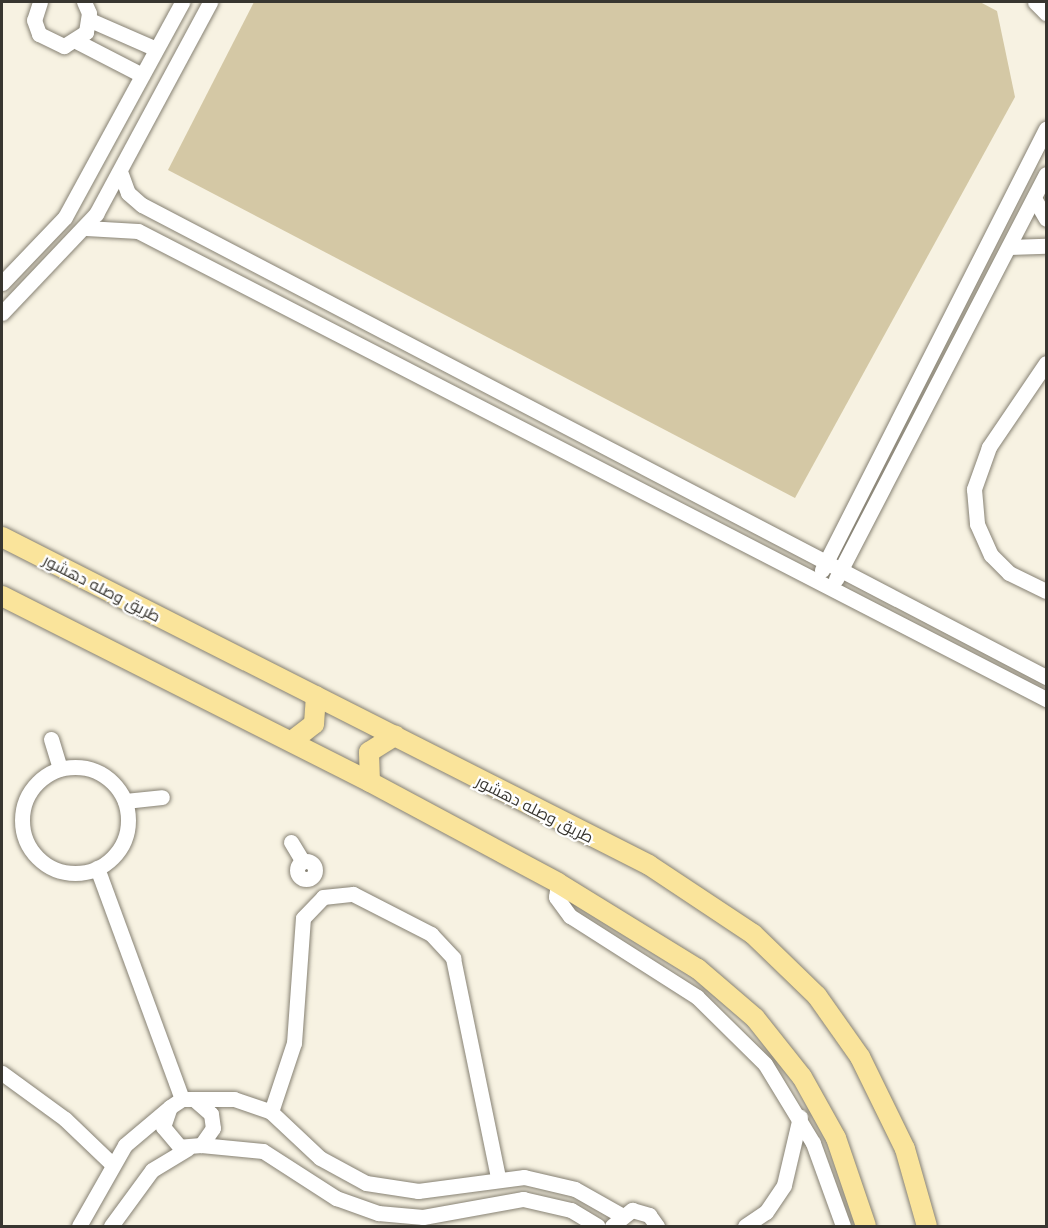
<!DOCTYPE html>
<html>
<head>
<meta charset="utf-8">
<style>
	body { margin:0 }
	#map { position:relative; width:1048px; height:1228px; overflow:hidden; background:#f7f2e2; font-family:Inter,Cairo,sans-serif }
	div>[style] { position:absolute }
	.green>* { inset:0; background:#d4c8a5 }
	.roads { filter:drop-shadow(0 0 2px #868173) drop-shadow(0 0 2px #868173) }
	.minor>* { height:15px; margin:-7.5px; padding:0 7.5px; transform-origin:7.5px; border-radius:7.5px; background:#fff }
	.minor>.ring { margin:-7.5px; padding:0; box-sizing:content-box; background:none; border:15px solid #fff; border-radius:50% }
	.major>* { height:20px; margin:-10px; padding:0 10px; transform-origin:10px; border-radius:10px; background:#fae49b }
	span { translate:-50% -50%; white-space:nowrap; text-align:center; line-height:1.15; -webkit-text-stroke:4.5px #fff; paint-order:stroke }
	.street-label { font-size:16px; color:#383630 }
	.frame { position:absolute; inset:0; border:3px solid #383630; pointer-events:none }
</style>
</head>
<body>
<div id="map">
	<div class="green">
		<div style="clip-path:polygon(254px 2px,980px 2px,997px 11px,1015px 97px,795px 498px,168px 170px)"></div>
	</div>
	<div class="roads">
		<div class="minor">
			<div style="left:40px;top:2px;width:19px;rotate:108deg"></div>
			<div style="left:34px;top:20px;width:15px;rotate:70deg"></div>
			<div style="left:39px;top:34px;width:28px;rotate:26deg"></div>
			<div style="left:64px;top:46px;width:26px;rotate:-32deg"></div>
			<div style="left:86px;top:32px;width:19px;rotate:-81deg"></div>
			<div style="left:89px;top:13px;width:12px;rotate:-114deg"></div>
			<div style="left:1035px;top:2px;width:16px;rotate:45deg"></div>
			<div style="left:90px;top:20px;width:72px;rotate:23.7deg"></div>
			<div style="left:78px;top:42px;width:72px;rotate:27.3deg"></div>
			<div style="left:121px;top:174px;width:20px;rotate:70deg"></div>
			<div style="left:128px;top:193px;width:18px;rotate:41deg"></div>
			<div style="left:142px;top:205px;width:1020px;rotate:27.57deg"></div>
			<div style="left:1034px;top:198px;width:24px;rotate:60deg"></div>
			<div style="left:86px;top:228px;width:52px;rotate:3.3deg"></div>
			<div style="left:138px;top:231px;width:1022px;rotate:27.27deg"></div>
			<div style="left:1009px;top:247px;width:37px;rotate:-2deg"></div>
			<div style="left:2px;top:283px;width:91px;rotate:-46.3deg"></div>
			<div style="left:65px;top:217px;width:245px;rotate:-61.4deg"></div>
			<div style="left:2px;top:313px;width:137px;rotate:-46.5deg"></div>
			<div style="left:96px;top:214px;width:241px;rotate:-61.7deg"></div>
			<div style="left:1046px;top:363px;width:102px;rotate:124.2deg"></div>
			<div style="left:989px;top:447px;width:45px;rotate:109.7deg"></div>
			<div style="left:974px;top:489px;width:35px;rotate:85deg"></div>
			<div style="left:977px;top:524px;width:34px;rotate:66deg"></div>
			<div style="left:991px;top:555px;width:25px;rotate:45deg"></div>
			<div style="left:1009px;top:573px;width:41px;rotate:25.9deg"></div>
			<div style="left:822px;top:570px;width:495px;rotate:-63.1deg"></div>
			<div style="left:836px;top:579px;width:456px;rotate:-62.6deg"></div>
			<div style="left:51px;top:739px;width:31px;rotate:73deg"></div>
			<div class="ring" style="left:22px;top:767px;width:91px;height:91px"></div>
			<div style="left:125px;top:801px;width:37px;rotate:-6deg"></div>
			<div style="left:291px;top:842px;width:23px;rotate:59deg"></div>
			<div class="ring" style="left:297px;top:861px;width:3px;height:3px"></div>
			<div style="left:97px;top:868px;width:246px;rotate:69.8deg"></div>
			<div style="left:558px;top:883px;width:14px;rotate:98deg"></div>
			<div style="left:556px;top:897px;width:24px;rotate:54deg"></div>
			<div style="left:570px;top:916px;width:151px;rotate:32.5deg"></div>
			<div style="left:697px;top:997px;width:95px;rotate:44.6deg"></div>
			<div style="left:765px;top:1064px;width:92px;rotate:58.7deg"></div>
			<div style="left:813px;top:1143px;width:88px;rotate:70.1deg"></div>
			<div style="left:2px;top:1073px;width:78px;rotate:36.1deg"></div>
			<div style="left:65px;top:1119px;width:66px;rotate:43.8deg"></div>
			<div style="left:195px;top:1100px;width:21px;rotate:41deg"></div>
			<div style="left:211px;top:1114px;width:14px;rotate:82deg"></div>
			<div style="left:213px;top:1128px;width:21px;rotate:125deg"></div>
			<div style="left:201px;top:1145px;width:21px;rotate:175deg"></div>
			<div style="left:180px;top:1147px;width:26px;rotate:-130deg"></div>
			<div style="left:163px;top:1127px;width:21px;rotate:-71deg"></div>
			<div style="left:170px;top:1107px;width:14px;rotate:-34deg"></div>
			<div style="left:182px;top:1099px;width:52px"></div>
			<div style="left:234px;top:1099px;width:39px;rotate:19deg"></div>
			<div style="left:271px;top:1112px;width:67px;rotate:43.2deg"></div>
			<div style="left:320px;top:1158px;width:52px;rotate:28.5deg"></div>
			<div style="left:366px;top:1183px;width:53px;rotate:8.7deg"></div>
			<div style="left:418px;top:1191px;width:107px;rotate:-7.5deg"></div>
			<div style="left:524px;top:1177px;width:52px;rotate:13.2deg"></div>
			<div style="left:575px;top:1189px;width:53px;rotate:29.5deg"></div>
			<div style="left:271px;top:1112px;width:73px;rotate:-71.6deg"></div>
			<div style="left:294px;top:1043px;width:125px;rotate:-85.9deg"></div>
			<div style="left:303px;top:918px;width:29px;rotate:-46deg"></div>
			<div style="left:323px;top:897px;width:30px;rotate:-6deg"></div>
			<div style="left:353px;top:894px;width:88px;rotate:27.1deg"></div>
			<div style="left:431px;top:934px;width:33px;rotate:47deg"></div>
			<div style="left:453px;top:958px;width:224px;rotate:78.4deg"></div>
			<div style="left:201px;top:1145px;width:62px;rotate:5.5deg"></div>
			<div style="left:263px;top:1151px;width:87px;rotate:32.8deg"></div>
			<div style="left:336px;top:1198px;width:45px;rotate:19.7deg"></div>
			<div style="left:378px;top:1213px;width:45px;rotate:5.1deg"></div>
			<div style="left:423px;top:1217px;width:102px;rotate:-10.2deg"></div>
			<div style="left:523px;top:1199px;width:49px;rotate:12.9deg"></div>
			<div style="left:571px;top:1210px;width:31px;rotate:31deg"></div>
			<div style="left:79px;top:1226px;width:93px;rotate:-60.4deg"></div>
			<div style="left:125px;top:1145px;width:59px;rotate:-40.2deg"></div>
			<div style="left:111px;top:1226px;width:69px;rotate:-53.8deg"></div>
			<div style="left:152px;top:1170px;width:41px;rotate:-31deg"></div>
			<div style="left:612px;top:1226px;width:26px;rotate:-39deg"></div>
			<div style="left:632px;top:1210px;width:18px;rotate:16deg"></div>
			<div style="left:649px;top:1215px;width:14px;rotate:54deg"></div>
			<div style="left:745px;top:1226px;width:25px;rotate:-34deg"></div>
			<div style="left:766px;top:1212px;width:32px;rotate:-56deg"></div>
			<div style="left:784px;top:1185px;width:70px;rotate:-76.8deg"></div>
		</div>
		<div class="major">
			<div style="left:2px;top:537px;width:725px;rotate:26.88deg"></div>
			<div style="left:649px;top:865px;width:125px;rotate:33.6deg"></div>
			<div style="left:753px;top:934px;width:89px;rotate:44.1deg"></div>
			<div style="left:817px;top:996px;width:75px;rotate:54.8deg"></div>
			<div style="left:860px;top:1057px;width:102px;rotate:63.9deg"></div>
			<div style="left:905px;top:1149px;width:80px;rotate:74.1deg"></div>
			<div style="left:2px;top:596px;width:412px;rotate:26.8deg"></div>
			<div style="left:370px;top:782px;width:213px;rotate:28.2deg"></div>
			<div style="left:558px;top:883px;width:164px;rotate:31.6deg"></div>
			<div style="left:698px;top:969px;width:75px;rotate:40.7deg"></div>
			<div style="left:755px;top:1018px;width:75px;rotate:51.5deg"></div>
			<div style="left:802px;top:1077px;width:70px;rotate:60.9deg"></div>
			<div style="left:836px;top:1138px;width:93px;rotate:71.2deg"></div>
			<div style="left:292px;top:741px;width:28px;rotate:-38deg"></div>
			<div style="left:314px;top:724px;width:28px;rotate:-86deg"></div>
			<div style="left:370px;top:782px;width:30px;rotate:-92deg"></div>
			<div style="left:369px;top:752px;width:31px;rotate:-32deg"></div>
		</div>
	</div>
	<div class="street-label">
		<span style="left:102px;top:588px;rotate:27deg">طريق وصله دهشور</span>
		<span style="left:535px;top:809px;rotate:27deg">طريق وصله دهشور</span>
	</div>
	<div class="frame"></div>
</div>
</body>
</html>
